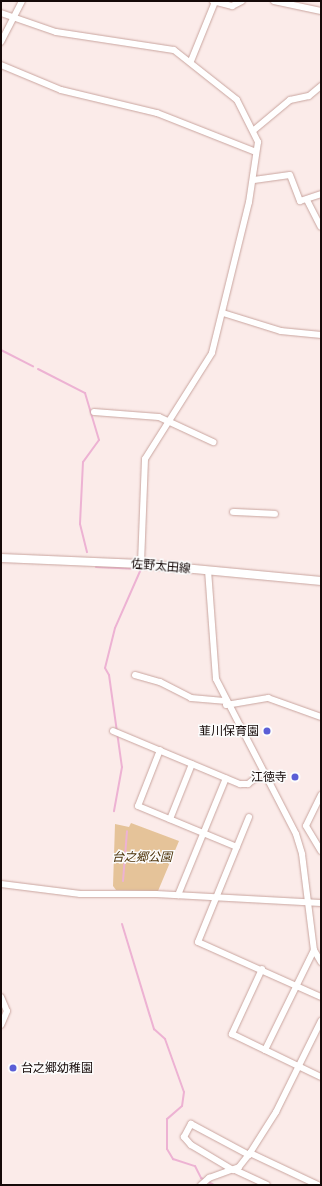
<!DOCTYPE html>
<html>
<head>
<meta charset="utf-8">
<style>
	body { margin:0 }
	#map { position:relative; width:322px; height:1186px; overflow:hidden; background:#fbebe9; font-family:"Playfair Display","Noto Sans JP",serif }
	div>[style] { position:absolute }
	.green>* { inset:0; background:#e5c399 }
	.stream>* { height:2px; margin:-1px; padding:0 1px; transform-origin:1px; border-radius:1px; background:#edb2d3 }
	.roads { filter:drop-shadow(0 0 1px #c9a59f) drop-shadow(0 0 1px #c9a59f) }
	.minor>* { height:6px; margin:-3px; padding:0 3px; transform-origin:3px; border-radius:3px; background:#fff }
	.major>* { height:8px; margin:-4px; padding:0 4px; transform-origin:4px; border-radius:4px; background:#fff }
	.dots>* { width:11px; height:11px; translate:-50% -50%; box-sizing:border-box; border:2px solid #fcfcfc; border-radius:50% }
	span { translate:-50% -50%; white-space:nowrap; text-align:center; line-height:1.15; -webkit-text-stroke:3px #fcfcfc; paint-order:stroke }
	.street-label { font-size:12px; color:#150908 }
	.poi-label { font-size:12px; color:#150908 }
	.right { translate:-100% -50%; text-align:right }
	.left { translate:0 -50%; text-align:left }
	.park-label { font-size:12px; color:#4c3107; font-style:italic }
	.frame { position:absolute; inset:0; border:2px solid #150908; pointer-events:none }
</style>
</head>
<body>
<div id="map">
	<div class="green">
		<div style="clip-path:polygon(131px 823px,179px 841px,158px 891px,116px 890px,113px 886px,115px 824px,129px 827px)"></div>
	</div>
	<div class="stream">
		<div style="left:1px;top:350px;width:36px;rotate:27deg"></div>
		<div style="left:38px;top:369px;width:53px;rotate:27.1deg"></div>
		<div style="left:85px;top:393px;width:49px;rotate:73.4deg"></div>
		<div style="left:99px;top:440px;width:27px;rotate:126deg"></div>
		<div style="left:83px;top:462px;width:62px;rotate:92.8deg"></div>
		<div style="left:80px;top:524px;width:29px;rotate:76deg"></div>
		<div style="left:96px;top:567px;width:45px;rotate:2.5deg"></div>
		<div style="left:141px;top:569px;width:64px;rotate:113.8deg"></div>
		<div style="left:115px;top:628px;width:41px;rotate:104deg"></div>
		<div style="left:105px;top:668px;width:8px;rotate:60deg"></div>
		<div style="left:109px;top:675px;width:93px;rotate:82deg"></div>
		<div style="left:122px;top:767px;width:45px;rotate:100.3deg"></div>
		<div style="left:123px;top:881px;width:50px;rotate:-85.4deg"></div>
		<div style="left:122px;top:924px;width:96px;rotate:73.1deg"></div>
		<div style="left:150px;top:1016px;width:14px;rotate:73deg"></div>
		<div style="left:154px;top:1029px;width:15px;rotate:42deg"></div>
		<div style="left:165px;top:1039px;width:56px;rotate:70.3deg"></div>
		<div style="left:184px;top:1092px;width:14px;rotate:98deg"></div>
		<div style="left:182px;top:1106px;width:20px;rotate:139deg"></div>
		<div style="left:167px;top:1119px;width:30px;rotate:90deg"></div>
		<div style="left:167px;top:1149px;width:12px;rotate:59deg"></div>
		<div style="left:173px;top:1159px;width:23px;rotate:18deg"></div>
		<div style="left:195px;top:1166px;width:13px;rotate:63deg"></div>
		<div style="left:201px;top:1178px;width:15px;rotate:28deg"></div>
	</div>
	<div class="roads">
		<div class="minor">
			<div style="left:213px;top:1px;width:20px;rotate:15deg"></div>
			<div style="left:232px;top:6px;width:11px;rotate:-27deg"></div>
			<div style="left:274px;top:1px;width:48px;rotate:12deg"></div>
			<div style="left:1px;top:13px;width:58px;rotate:19.1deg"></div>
			<div style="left:56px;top:32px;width:119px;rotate:8.7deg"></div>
			<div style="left:174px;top:50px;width:80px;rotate:38.4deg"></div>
			<div style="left:237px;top:100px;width:47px;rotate:63.4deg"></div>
			<div style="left:258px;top:142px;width:61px;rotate:98.5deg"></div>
			<div style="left:249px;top:202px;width:155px;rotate:103.8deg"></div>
			<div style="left:212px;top:353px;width:125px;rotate:122.3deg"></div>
			<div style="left:145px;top:459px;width:105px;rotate:92.2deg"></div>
			<div style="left:1px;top:42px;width:46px;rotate:-62.9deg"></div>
			<div style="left:191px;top:61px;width:64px;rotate:-67.9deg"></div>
			<div style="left:1px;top:65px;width:65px;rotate:22.6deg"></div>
			<div style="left:61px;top:90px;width:99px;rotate:13.5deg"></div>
			<div style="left:157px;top:113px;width:106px;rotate:21.5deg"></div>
			<div style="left:254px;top:130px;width:47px;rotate:-39.8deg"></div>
			<div style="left:290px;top:100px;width:19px;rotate:-12deg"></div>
			<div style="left:309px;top:96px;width:16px;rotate:-40deg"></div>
			<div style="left:254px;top:180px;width:36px;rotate:-8deg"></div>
			<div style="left:290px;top:175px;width:28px;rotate:69deg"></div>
			<div style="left:300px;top:201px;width:22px;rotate:-18deg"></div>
			<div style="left:307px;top:200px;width:30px;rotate:63deg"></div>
			<div style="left:223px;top:313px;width:61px;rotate:17.2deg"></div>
			<div style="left:281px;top:331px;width:40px;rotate:5.7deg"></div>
			<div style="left:94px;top:412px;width:65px;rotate:4.4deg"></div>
			<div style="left:159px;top:417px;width:60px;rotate:24.8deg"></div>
			<div style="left:233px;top:512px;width:42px;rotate:2.7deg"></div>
			<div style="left:208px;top:570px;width:109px;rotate:85.8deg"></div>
			<div style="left:216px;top:679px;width:174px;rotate:62.7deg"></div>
			<div style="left:296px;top:834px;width:21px;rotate:73deg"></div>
			<div style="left:302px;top:854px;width:97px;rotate:82.9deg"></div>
			<div style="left:314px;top:950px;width:14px;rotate:60deg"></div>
			<div style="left:135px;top:675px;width:26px;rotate:16deg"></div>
			<div style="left:160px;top:682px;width:35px;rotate:27deg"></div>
			<div style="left:191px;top:698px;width:33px;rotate:5deg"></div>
			<div style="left:226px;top:705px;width:43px;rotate:-9.5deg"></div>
			<div style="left:268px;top:698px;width:56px;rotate:19.7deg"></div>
			<div style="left:113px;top:731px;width:138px;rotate:22.7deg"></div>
			<div style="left:240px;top:784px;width:8px"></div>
			<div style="left:248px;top:784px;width:19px;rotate:-39deg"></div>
			<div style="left:160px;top:750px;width:60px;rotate:111.4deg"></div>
			<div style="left:138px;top:806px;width:107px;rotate:22.5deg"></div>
			<div style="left:321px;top:795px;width:34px;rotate:116deg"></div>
			<div style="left:306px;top:826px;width:29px;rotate:59deg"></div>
			<div style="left:249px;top:817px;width:135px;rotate:112.2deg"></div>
			<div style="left:198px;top:942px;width:135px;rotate:24.1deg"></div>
			<div style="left:170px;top:819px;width:59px;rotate:-68.2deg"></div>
			<div style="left:1px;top:884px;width:80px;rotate:7.2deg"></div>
			<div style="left:80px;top:894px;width:76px"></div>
			<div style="left:156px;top:894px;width:165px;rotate:3.1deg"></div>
			<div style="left:178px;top:895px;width:126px;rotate:-67.7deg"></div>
			<div style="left:262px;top:969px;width:72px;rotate:114.8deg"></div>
			<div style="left:232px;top:1034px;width:99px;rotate:25.8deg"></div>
			<div style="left:1px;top:997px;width:15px;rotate:67deg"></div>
			<div style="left:7px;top:1011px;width:15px;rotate:113deg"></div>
			<div style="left:265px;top:1050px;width:111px;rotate:-63.9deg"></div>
			<div style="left:250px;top:1153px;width:75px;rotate:25.2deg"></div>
			<div style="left:233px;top:1170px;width:49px;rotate:-149.2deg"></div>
			<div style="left:191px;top:1145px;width:11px;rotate:-131deg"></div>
			<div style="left:184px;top:1137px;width:15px;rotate:-62deg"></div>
			<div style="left:191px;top:1124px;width:66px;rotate:28.1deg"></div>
			<div style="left:235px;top:1170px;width:35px;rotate:25deg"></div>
			<div style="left:201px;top:1185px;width:11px;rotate:-41deg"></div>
			<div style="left:209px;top:1178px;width:32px;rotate:-20deg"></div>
			<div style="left:239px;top:1167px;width:18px;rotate:-52deg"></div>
			<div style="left:250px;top:1153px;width:49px;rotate:-57.6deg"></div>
			<div style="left:276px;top:1112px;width:102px;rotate:-63.7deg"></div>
		</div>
		<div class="major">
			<div style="left:1px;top:558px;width:140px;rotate:2.5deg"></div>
			<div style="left:141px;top:564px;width:181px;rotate:5.4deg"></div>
		</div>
	</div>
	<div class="dots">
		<div style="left:267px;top:731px;background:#5b5ed6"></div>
		<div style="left:295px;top:777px;background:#5b5ed6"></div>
		<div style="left:13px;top:1068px;background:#5b5ed6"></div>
	</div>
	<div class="street-label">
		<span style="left:161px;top:566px;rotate:5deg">佐野太田線</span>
	</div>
	<div class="poi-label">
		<span class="right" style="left:259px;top:731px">韮川保育園</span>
		<span class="right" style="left:287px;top:777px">江徳寺</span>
		<span class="left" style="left:21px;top:1068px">台之郷幼稚園</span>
	</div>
	<div class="park-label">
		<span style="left:142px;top:857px">台之郷公園</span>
	</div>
	<div class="frame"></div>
</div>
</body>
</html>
